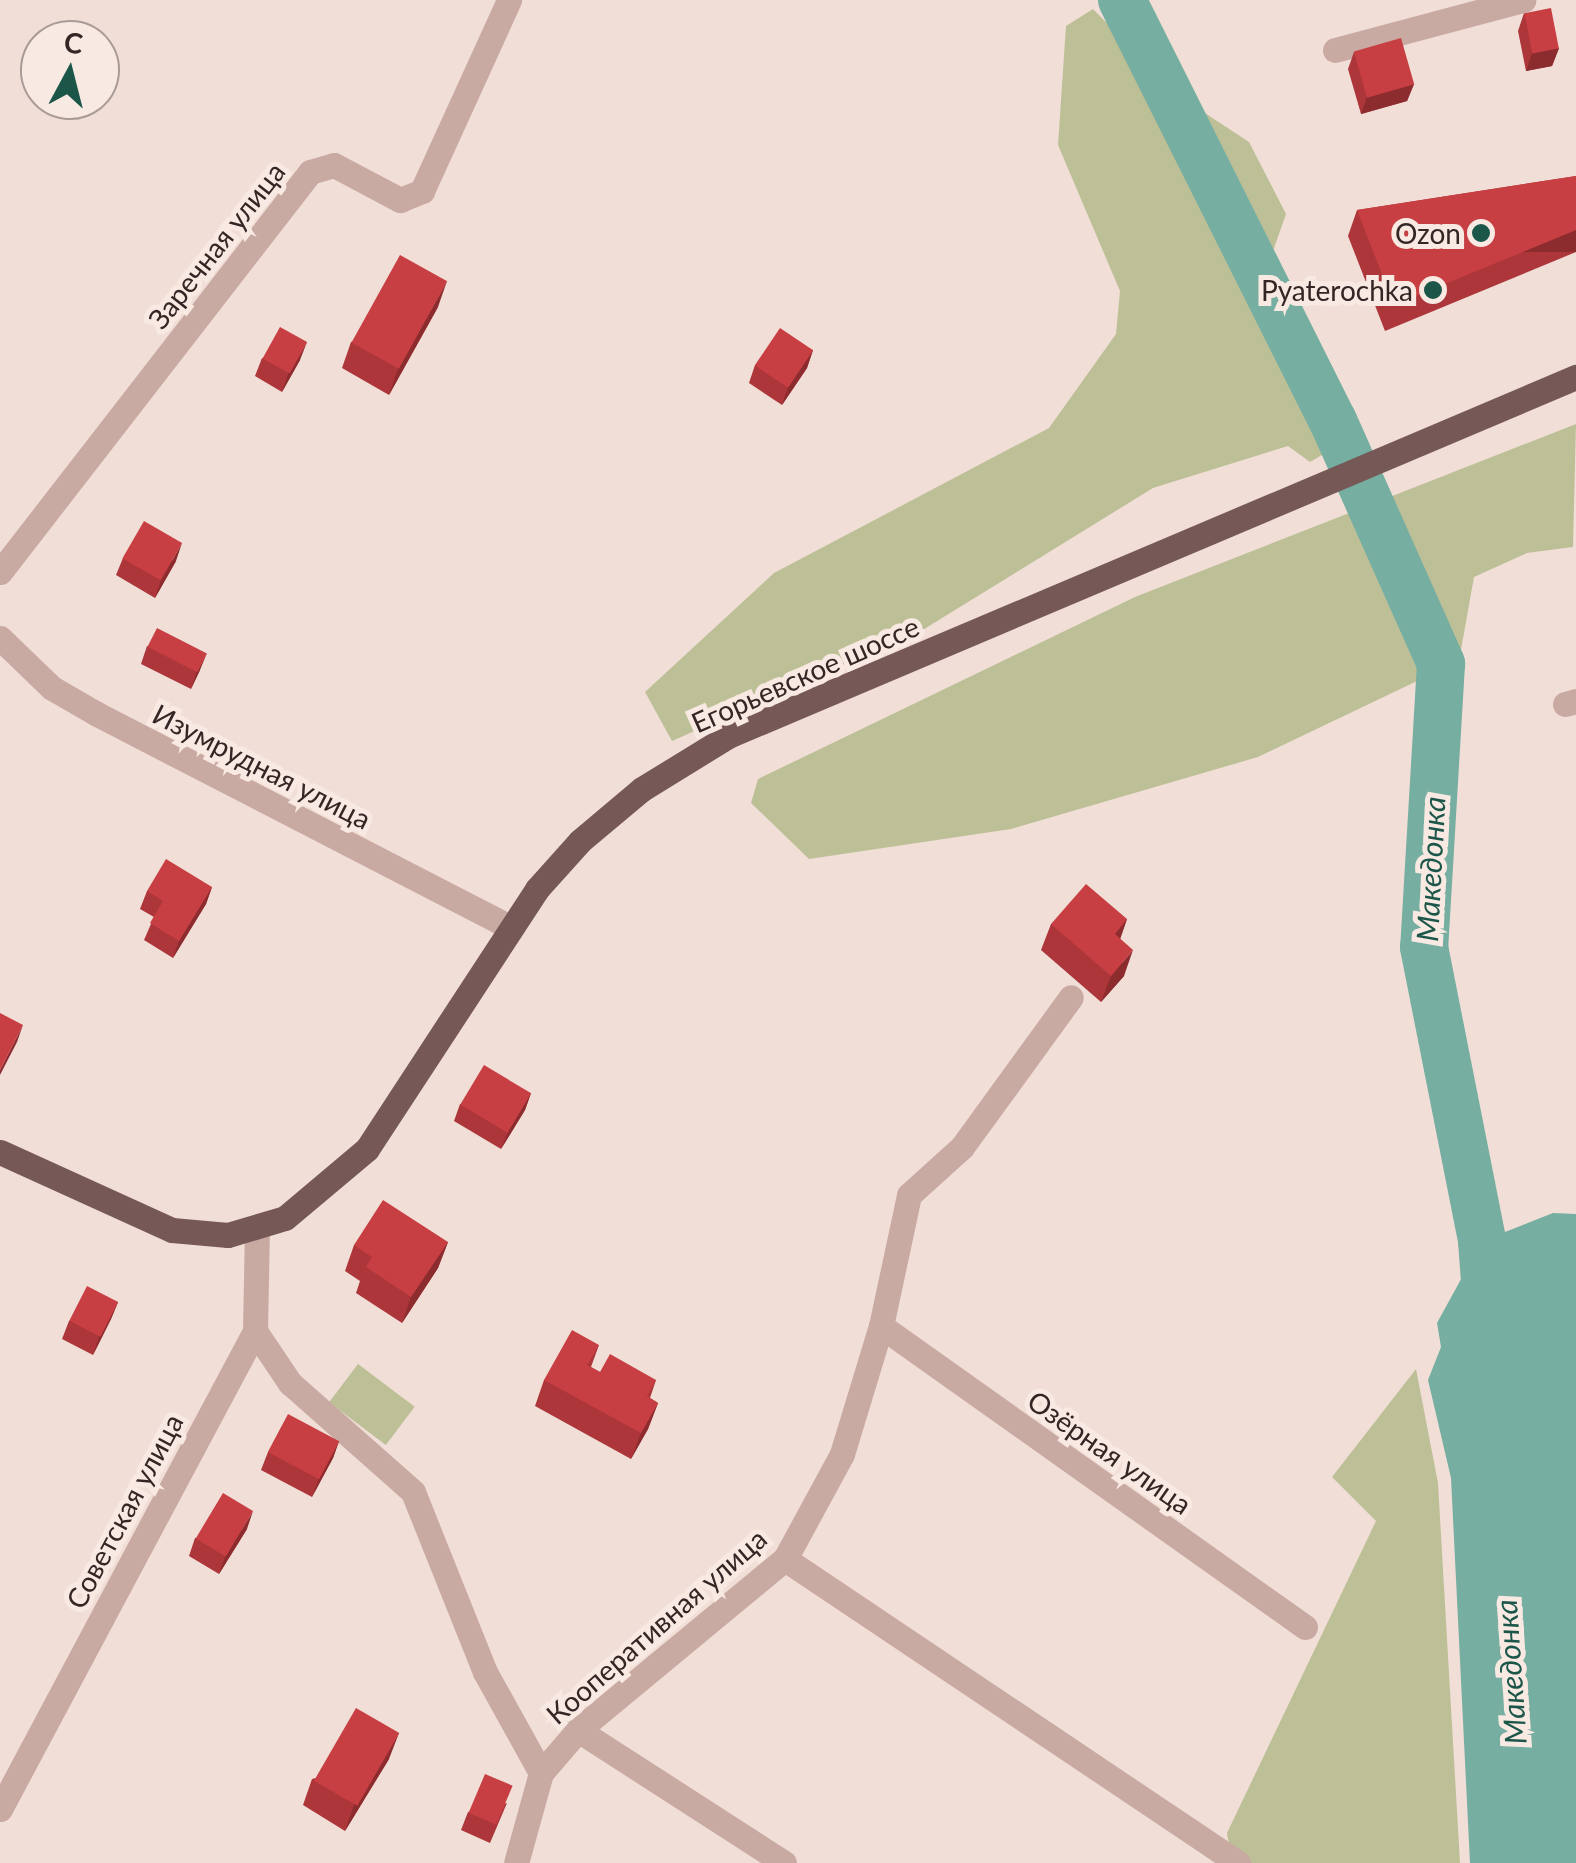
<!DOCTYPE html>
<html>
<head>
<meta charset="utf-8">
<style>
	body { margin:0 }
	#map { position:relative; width:1576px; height:1863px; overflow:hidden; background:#f1ded7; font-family:Lato,sans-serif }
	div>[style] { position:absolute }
	.green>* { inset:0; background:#bdc097; transform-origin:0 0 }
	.water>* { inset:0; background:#76aea1 }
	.river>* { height:48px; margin:-24px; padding:0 24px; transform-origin:24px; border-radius:24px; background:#76aea1 }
	.minor>* { height:25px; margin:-12.5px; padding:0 12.5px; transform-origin:12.5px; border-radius:12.5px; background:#c9aaa3 }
	.major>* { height:25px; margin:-12.5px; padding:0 12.5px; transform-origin:12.5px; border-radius:12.5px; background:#765856 }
	.wall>* { inset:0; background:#ac363a }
	.shaded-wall>* { inset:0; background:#8c2c2f; transform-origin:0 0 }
	.building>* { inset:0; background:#c83f43; transform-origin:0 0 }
	.dots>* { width:28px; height:28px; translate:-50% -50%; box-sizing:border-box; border:5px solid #f9e9e3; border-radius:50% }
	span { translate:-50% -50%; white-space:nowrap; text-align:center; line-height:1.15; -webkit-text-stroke:10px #f9e9e3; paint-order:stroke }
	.poi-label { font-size:28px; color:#342625 }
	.right { translate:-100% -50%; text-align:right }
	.street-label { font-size:28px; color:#342625 }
	.water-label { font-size:30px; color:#1b5649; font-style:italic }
	.north { position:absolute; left:20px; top:20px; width:100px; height:100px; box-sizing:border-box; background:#f9e9e3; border:2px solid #aa9b97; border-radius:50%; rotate:7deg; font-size:28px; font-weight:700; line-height:40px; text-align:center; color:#342625 }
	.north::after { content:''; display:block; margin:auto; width:35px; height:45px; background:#1b5649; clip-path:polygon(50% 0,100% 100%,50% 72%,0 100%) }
</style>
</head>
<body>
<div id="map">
	<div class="green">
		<div style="clip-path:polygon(1093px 9px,1179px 96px,1249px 142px,1286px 214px,1253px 308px,1329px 451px,1310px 462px,1288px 446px,1153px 488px,921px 631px,672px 741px,645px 692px,774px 573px,1049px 428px,1116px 334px,1120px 291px,1058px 145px,1066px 26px)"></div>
		<div style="clip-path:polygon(1576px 424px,1573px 547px,1527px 553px,1474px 577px,1459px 661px,1258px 757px,1011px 829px,809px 859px,751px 803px,758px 779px,1135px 597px)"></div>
		<div style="left:358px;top:1364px;width:71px;height:48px;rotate:37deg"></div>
		<div style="clip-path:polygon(1416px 1369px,1438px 1483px,1460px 1863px,1232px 1863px,1227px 1833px,1376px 1521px,1332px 1477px)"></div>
	</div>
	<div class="water">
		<div style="clip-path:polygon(1553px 1213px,1576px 1214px,1576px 1863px,1470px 1863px,1451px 1478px,1428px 1380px,1441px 1347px,1437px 1323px,1482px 1241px)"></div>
	</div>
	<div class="river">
		<div style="left:1122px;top:0;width:471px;rotate:63.4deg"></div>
		<div style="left:1333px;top:421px;width:266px;rotate:66deg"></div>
		<div style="left:1441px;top:664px;width:284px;rotate:93.4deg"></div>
		<div style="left:1424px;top:947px;width:300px;rotate:78.8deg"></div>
		<div style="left:1482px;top:1241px;width:66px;rotate:85.7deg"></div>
	</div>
	<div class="minor">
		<div style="left:1335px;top:50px;width:195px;rotate:-14.9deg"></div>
		<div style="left:0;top:572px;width:506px;rotate:-52.22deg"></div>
		<div style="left:310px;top:172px;width:25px;rotate:-16deg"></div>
		<div style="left:334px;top:165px;width:75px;rotate:27.9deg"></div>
		<div style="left:400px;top:200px;width:24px;rotate:-22deg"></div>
		<div style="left:422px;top:191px;width:210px;rotate:-65.5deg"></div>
		<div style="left:0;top:638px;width:72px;rotate:43.9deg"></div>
		<div style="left:52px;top:688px;width:52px;rotate:30deg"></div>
		<div style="left:97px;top:714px;width:466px;rotate:27.3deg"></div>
		<div style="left:1565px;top:704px;width:11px;rotate:-15deg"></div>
		<div style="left:881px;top:1326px;width:520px;rotate:35.37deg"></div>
		<div style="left:255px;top:1331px;width:63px;rotate:56.1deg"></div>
		<div style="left:290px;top:1383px;width:164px;rotate:41.5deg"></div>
		<div style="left:413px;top:1492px;width:194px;rotate:68.2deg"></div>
		<div style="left:485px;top:1672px;width:115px;rotate:61deg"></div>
		<div style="left:541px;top:1773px;width:93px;rotate:105.5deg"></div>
		<div style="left:785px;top:1559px;width:546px;rotate:33.86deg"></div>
		<div style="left:578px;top:1730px;width:245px;rotate:32.8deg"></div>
		<div style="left:541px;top:1773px;width:57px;rotate:-49.3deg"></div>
		<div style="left:578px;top:1730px;width:268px;rotate:-39.6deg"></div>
		<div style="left:785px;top:1559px;width:119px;rotate:-61.5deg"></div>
		<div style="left:842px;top:1454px;width:134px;rotate:-73.1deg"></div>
		<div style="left:881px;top:1326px;width:134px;rotate:-77.9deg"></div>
		<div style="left:909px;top:1195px;width:72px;rotate:-42.2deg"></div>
		<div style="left:962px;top:1147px;width:185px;rotate:-54deg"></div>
		<div style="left:0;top:1809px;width:542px;rotate:-61.92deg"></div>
		<div style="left:255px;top:1331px;width:101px;rotate:-88.9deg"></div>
	</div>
	<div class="major">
		<div style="left:0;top:1152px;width:189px;rotate:24.4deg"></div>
		<div style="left:172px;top:1230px;width:56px;rotate:5.1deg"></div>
		<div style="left:228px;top:1235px;width:59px;rotate:-16.6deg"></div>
		<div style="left:285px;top:1218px;width:107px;rotate:-40.1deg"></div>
		<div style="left:367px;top:1149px;width:311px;rotate:-56.8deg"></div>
		<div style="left:537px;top:889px;width:64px;rotate:-48.1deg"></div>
		<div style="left:580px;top:841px;width:81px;rotate:-40deg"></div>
		<div style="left:642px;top:789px;width:101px;rotate:-31.6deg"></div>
		<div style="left:728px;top:736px;width:921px;rotate:-22.95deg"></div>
	</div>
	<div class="wall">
		<div style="clip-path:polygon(1524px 13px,1559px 48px,1552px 66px,1526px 71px,1518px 31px)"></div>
		<div style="clip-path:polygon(1354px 52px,1414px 84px,1407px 101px,1361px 114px,1348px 69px)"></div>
		<div style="clip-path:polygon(1576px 176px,1576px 252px,1385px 331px,1348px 236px,1357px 210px)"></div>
		<div style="clip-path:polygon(438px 307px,389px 395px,342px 368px,351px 342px)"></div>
		<div style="clip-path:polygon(813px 350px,807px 368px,782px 405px,749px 383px,755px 365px)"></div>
		<div style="clip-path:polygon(262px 358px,300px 360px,282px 392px,255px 376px)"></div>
		<div style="clip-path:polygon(123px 558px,176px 561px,155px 598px,116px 575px)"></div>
		<div style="clip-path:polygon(147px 646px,200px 670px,191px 689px,141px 664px)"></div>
		<div style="clip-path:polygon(212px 887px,206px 904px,173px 958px,144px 940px,154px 917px,140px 909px,147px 891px)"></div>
		<div style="clip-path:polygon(1127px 919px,1120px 939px,1124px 976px,1101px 1002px,1041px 950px,1051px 924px)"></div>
		<div style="clip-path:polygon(531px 1093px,525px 1110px,501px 1149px,454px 1121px,460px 1104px)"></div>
		<div style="clip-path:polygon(448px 1242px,438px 1268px,402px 1323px,356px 1293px,360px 1281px,345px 1271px,354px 1245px)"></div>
		<div style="clip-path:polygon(118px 1302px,111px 1319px,93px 1355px,62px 1339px,69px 1321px)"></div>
		<div style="clip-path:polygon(599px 1345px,591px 1367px,600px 1372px,656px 1380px,650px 1398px,658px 1403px,648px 1429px,631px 1459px,535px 1406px,544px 1380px)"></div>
		<div style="clip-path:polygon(339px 1441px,333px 1458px,312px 1497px,261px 1470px,268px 1452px)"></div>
		<div style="clip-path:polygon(247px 1529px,219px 1574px,189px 1556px,195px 1538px)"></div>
		<div style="clip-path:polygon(389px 1759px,345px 1831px,303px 1805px,312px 1779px)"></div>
		<div style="clip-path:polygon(507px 1803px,490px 1843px,461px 1830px,468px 1812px)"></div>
	</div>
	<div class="shaded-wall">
		<div style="clip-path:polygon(1559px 48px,1552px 66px,1526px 71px,1532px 53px)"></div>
		<div style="clip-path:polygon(1414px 84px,1407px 101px,1361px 114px,1367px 97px)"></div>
		<div style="left:1576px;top:230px;width:22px;height:197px;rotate:90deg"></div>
		<div style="clip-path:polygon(447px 281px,438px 307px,389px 395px,398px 369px)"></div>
		<div style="clip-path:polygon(307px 342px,300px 360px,282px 392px,288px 374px)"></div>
		<div style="clip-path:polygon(813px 350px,807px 368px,782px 405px,788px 387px)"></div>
		<div style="clip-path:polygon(182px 543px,176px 561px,155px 598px,161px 580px)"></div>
		<div style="clip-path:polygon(207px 653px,200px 670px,191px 689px,197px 671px)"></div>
		<div style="clip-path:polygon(212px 887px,206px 904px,173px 958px,179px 941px)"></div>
		<div style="clip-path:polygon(1127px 919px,1118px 945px,1115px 934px)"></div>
		<div style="clip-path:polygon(1133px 950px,1124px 976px,1101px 1002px,1111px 976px)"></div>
		<div style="clip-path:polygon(23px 1025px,17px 1042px,0 1075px,0 1070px)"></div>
		<div style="clip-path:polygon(531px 1093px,525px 1110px,501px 1149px,508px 1132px)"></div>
		<div style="clip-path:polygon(448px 1242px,438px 1268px,402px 1323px,411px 1297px)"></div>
		<div style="clip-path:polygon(118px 1302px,111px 1319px,93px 1355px,99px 1337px)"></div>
		<div style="clip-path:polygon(658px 1403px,648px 1429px,631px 1459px,641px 1433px)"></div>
		<div style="clip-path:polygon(339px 1441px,333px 1458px,312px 1497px,319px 1479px)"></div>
		<div style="clip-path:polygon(253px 1511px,247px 1529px,219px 1574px,225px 1557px)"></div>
		<div style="clip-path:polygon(399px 1733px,389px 1759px,345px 1831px,354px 1805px)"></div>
	</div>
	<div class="building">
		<div style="left:1551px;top:8px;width:41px;height:27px;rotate:79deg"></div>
		<div style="left:1401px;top:38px;width:48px;height:49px;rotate:74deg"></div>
		<div style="clip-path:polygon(1576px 176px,1576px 230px,1394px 305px,1357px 210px)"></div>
		<div style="left:400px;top:255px;width:54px;height:100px;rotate:29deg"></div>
		<div style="left:280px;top:327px;width:31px;height:36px;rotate:29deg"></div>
		<div style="left:780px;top:328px;width:40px;height:45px;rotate:34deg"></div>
		<div style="left:144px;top:521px;width:44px;height:43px;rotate:30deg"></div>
		<div style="left:157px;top:628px;width:56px;height:21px;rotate:27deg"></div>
		<div style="clip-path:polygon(166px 859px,212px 887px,179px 941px,150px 923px,163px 901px,147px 891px)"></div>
		<div style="clip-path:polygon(1086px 884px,1127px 919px,1115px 934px,1133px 950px,1111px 976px,1051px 924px)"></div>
		<div style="clip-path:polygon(0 1013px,23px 1025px,0 1070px)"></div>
		<div style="left:484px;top:1065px;width:55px;height:46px;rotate:31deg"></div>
		<div style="clip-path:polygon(383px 1200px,448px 1242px,411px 1297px,366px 1267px,372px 1257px,354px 1245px)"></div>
		<div style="left:87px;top:1286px;width:35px;height:39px;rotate:27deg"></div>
		<div style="clip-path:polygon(572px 1330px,599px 1345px,587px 1365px,600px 1372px,610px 1354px,656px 1380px,647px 1396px,658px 1403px,641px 1433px,544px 1380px)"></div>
		<div style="left:288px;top:1414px;width:58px;height:43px;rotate:28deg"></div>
		<div style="left:223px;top:1493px;width:35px;height:53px;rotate:31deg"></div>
		<div style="left:356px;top:1708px;width:50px;height:84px;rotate:30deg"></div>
		<div style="left:485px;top:1774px;width:30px;height:42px;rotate:23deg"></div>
	</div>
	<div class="dots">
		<div style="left:1481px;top:233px;background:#1b5649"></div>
		<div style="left:1433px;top:290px;background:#1b5649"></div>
	</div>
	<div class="poi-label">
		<span class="right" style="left:1461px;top:233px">Ozon</span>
		<span class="right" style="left:1413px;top:290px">Pyaterochka</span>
	</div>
	<div class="street-label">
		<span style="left:216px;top:245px;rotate:-52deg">Заречная улица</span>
		<span style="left:805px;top:674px;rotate:-24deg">Егорьевское шоссе</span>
		<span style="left:262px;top:766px;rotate:27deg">Изумрудная улица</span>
		<span style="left:1110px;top:1452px;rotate:35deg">Озёрная улица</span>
		<span style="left:124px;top:1511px;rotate:-62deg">Советская улица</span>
		<span style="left:656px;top:1626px;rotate:-41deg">Кооперативная улица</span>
	</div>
	<div class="water-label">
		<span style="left:1430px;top:869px;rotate:-87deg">Македонка</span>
		<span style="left:1510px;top:1672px;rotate:-94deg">Македонка</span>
	</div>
	<div class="north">С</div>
</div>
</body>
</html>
